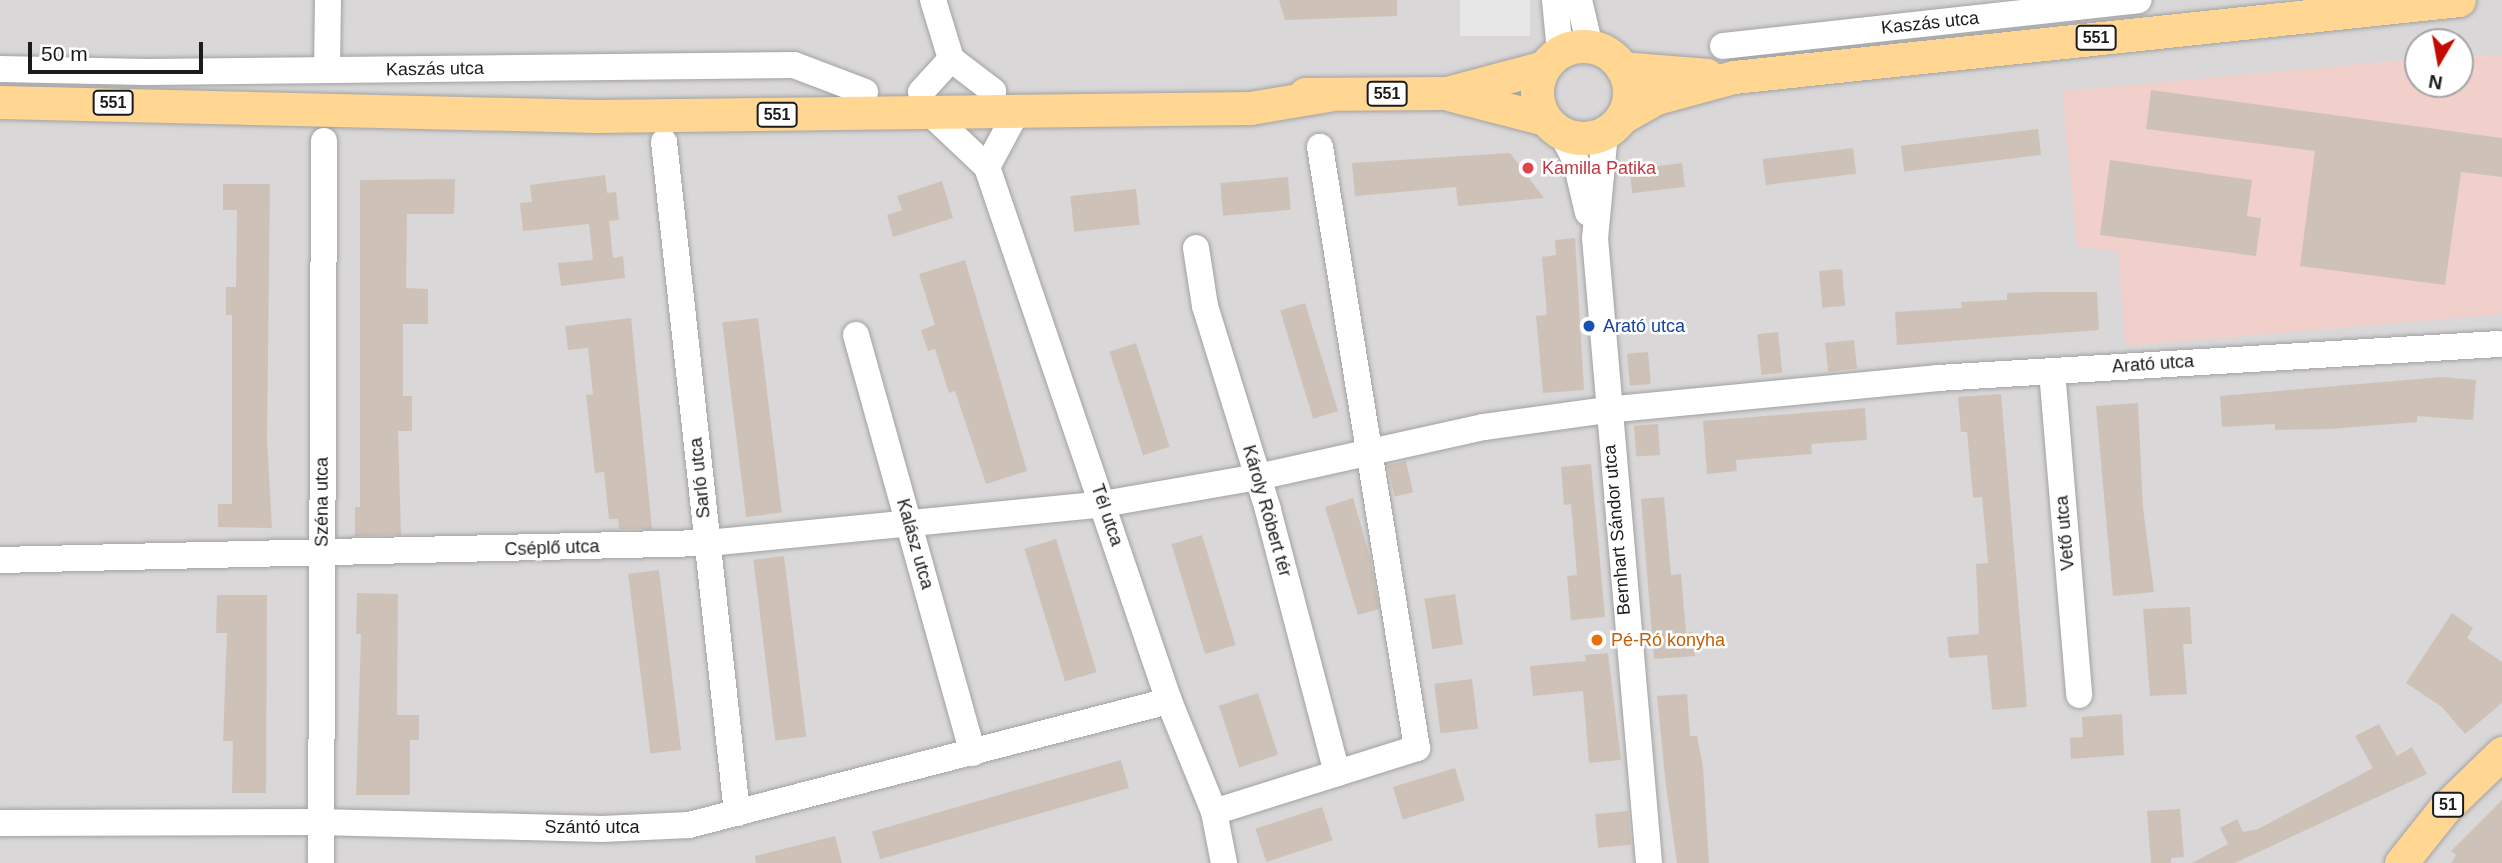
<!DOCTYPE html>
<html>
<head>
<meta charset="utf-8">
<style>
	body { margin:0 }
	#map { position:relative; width:2502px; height:863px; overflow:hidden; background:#eee9df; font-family:Helvetica,sans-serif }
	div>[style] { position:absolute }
	.residential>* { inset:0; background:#d9d7d7 }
	.commercial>* { inset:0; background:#f1cfcb }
	.parking>* { inset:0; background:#e7e7e7; transform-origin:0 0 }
	.building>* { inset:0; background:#cec2b8; transform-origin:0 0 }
	.roads { filter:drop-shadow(0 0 2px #a2a2a2) drop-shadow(0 0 2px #a2a2a2) }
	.minor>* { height:26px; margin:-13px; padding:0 13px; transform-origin:13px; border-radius:13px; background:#fff }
	.major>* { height:33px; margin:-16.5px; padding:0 16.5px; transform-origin:16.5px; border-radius:16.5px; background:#ffd692 }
	.major>.ring { margin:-16.5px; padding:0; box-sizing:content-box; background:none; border:33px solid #ffd692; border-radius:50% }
	.dots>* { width:19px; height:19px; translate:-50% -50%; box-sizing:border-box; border:4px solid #fff; border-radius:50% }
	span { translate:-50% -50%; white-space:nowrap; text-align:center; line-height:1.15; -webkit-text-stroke:5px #fff; paint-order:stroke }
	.shield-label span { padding:2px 5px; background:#fff; border:2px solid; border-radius:5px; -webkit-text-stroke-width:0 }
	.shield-label { font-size:16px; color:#1b1b1b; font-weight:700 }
	.street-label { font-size:18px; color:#1b1b1b }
	.health-label { font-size:18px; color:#be3a42 }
	.left { translate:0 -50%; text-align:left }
	.transit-label { font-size:18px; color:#164399 }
	.food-label { font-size:18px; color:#c56008 }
	.north { position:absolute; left:2404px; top:28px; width:70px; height:70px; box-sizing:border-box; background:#fff; border:2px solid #a4a4a4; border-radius:50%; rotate:190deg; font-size:19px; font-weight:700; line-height:28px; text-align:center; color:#1b1b1b }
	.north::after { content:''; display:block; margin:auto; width:24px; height:32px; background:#c50a00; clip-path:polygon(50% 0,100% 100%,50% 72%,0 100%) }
	.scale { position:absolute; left:28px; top:42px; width:175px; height:32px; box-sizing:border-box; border:4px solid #1b1b1b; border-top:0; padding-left:9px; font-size:21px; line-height:24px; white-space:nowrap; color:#1b1b1b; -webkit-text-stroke:5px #fff; paint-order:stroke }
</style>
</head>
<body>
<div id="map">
	<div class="residential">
		<div style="clip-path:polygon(0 0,2502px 0,2502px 56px,2460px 57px,2460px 42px,2418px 42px,2418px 59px,2062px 92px,2118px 251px,2502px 314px,2502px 863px,0 863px)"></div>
	</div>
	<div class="commercial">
		<div style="clip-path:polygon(2502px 56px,2502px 314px,2126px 346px,2118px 252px,2077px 246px,2062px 91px,2418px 59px,2418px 84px,2460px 84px,2460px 57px)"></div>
	</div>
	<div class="parking">
		<div style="left:1460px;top:0;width:70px;height:36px"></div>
	</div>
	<div class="building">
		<div style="clip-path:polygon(1279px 0,1397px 0,1397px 16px,1285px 20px)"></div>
		<div style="clip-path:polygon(2151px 90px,2502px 138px,2502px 177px,2461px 172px,2445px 285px,2300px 266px,2315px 151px,2146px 129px)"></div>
		<div style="left:2038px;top:129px;width:26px;height:138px;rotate:83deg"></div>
		<div style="left:1853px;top:148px;width:26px;height:91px;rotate:83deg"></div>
		<div style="clip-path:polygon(1510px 153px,1544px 198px,1458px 206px,1456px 187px,1355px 196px,1352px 163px)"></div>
		<div style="clip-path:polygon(2110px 160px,2252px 180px,2247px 216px,2261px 218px,2256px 256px,2100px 235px)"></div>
		<div style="left:1682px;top:163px;width:24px;height:53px;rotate:83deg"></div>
		<div style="clip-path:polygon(605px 175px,607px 193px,616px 192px,619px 220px,609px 221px,613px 258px,623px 256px,625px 278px,561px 286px,558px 263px,593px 260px,589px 224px,523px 231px,520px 203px,532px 202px,530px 185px)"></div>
		<div style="left:1288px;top:177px;width:33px;height:68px;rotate:85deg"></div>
		<div style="clip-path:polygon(455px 179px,454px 214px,407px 214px,406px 288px,428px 289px,428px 324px,403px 324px,403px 396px,412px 396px,412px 431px,398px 431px,401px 535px,355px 536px,355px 507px,360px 507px,360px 180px)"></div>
		<div style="clip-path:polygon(942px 181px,953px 218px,893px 237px,887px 215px,902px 210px,897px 196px)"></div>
		<div style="clip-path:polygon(223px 184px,270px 184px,267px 440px,272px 528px,218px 527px,218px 504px,232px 504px,232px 315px,226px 315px,226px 287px,236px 287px,237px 210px,223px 210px)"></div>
		<div style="left:1136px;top:189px;width:36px;height:66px;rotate:84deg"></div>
		<div style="clip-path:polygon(1575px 238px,1584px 390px,1543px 393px,1536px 316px,1547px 315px,1542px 257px,1556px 255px,1555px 240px)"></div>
		<div style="clip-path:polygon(965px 260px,1027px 471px,986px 484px,955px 391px,949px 393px,935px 349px,928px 351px,921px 330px,935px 325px,919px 274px)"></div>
		<div style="left:1842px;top:269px;width:37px;height:23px;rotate:85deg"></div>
		<div style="clip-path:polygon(2039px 292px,2097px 292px,2099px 330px,1897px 345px,1895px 312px,1962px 308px,1961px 302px,2007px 300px,2007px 293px)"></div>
		<div style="left:1305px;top:303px;width:113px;height:26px;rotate:73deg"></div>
		<div style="clip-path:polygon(631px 318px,652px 529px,619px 529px,618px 519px,609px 519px,604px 472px,595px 473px,586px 395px,593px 394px,588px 348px,568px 350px,565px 326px)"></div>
		<div style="left:758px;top:318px;width:196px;height:36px;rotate:83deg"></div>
		<div style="left:1778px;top:332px;width:41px;height:21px;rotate:84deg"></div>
		<div style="left:1854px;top:340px;width:29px;height:29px;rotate:84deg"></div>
		<div style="left:1136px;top:343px;width:109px;height:28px;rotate:72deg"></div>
		<div style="left:1648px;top:352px;width:32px;height:21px;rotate:85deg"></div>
		<div style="clip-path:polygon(2442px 377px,2476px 380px,2473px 420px,2417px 416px,2417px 422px,2330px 429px,2275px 430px,2275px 424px,2222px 427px,2220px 396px)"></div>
		<div style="clip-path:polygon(2001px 394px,2027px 707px,1992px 710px,1987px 655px,1949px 658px,1947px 637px,1979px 634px,1976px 564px,1988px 563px,1982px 497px,1973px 498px,1967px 432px,1961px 432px,1958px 397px)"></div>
		<div style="clip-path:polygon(2138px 403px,2143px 508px,2154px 592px,2113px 596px,2096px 406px)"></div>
		<div style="clip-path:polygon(1865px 408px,1867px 440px,1811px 444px,1812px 454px,1736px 460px,1737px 471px,1707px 474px,1703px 421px)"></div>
		<div style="left:1658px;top:424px;width:31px;height:24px;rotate:86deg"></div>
		<div style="left:1406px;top:461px;width:32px;height:19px;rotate:77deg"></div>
		<div style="clip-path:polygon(1591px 464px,1605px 617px,1571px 620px,1567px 576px,1577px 575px,1571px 504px,1564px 505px,1561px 467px)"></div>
		<div style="clip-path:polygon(1664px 497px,1671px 575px,1681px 574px,1686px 633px,1693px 632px,1695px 656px,1654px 659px,1641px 499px)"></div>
		<div style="clip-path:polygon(1353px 498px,1370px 557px,1379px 609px,1358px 615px,1325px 507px)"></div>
		<div style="left:1202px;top:535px;width:115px;height:32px;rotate:73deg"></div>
		<div style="left:1056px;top:539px;width:139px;height:33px;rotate:73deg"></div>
		<div style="left:784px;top:556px;width:182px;height:31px;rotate:83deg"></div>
		<div style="left:659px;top:570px;width:181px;height:31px;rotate:83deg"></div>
		<div style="clip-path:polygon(357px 593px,398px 594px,397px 715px,419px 715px,419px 740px,410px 740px,410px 795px,356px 795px,361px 634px,356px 634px)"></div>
		<div style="left:1455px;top:594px;width:51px;height:31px;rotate:81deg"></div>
		<div style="clip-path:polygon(217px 595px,267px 595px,266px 793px,232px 793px,233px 741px,223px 741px,227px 633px,216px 633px)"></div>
		<div style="clip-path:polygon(2190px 607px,2192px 644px,2183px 644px,2187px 694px,2150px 696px,2143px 609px)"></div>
		<div style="clip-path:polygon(2452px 613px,2473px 628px,2467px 638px,2502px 662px,2502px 703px,2465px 734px,2442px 707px,2406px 683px)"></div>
		<div style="clip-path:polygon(1608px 653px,1621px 760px,1589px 763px,1583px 691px,1533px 696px,1530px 666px,1586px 661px,1585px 655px)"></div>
		<div style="left:1472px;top:679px;width:50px;height:38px;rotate:83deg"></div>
		<div style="left:1258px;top:693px;width:65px;height:41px;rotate:72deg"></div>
		<div style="clip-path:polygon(1687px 694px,1690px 736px,1697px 736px,1703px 767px,1709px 863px,1677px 863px,1666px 786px,1657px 696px)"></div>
		<div style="clip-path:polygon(2122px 714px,2124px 755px,2071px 759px,2070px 738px,2083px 737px,2082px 717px)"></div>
		<div style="clip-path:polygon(2379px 724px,2397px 756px,2412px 747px,2427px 774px,2235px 863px,2192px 863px,2228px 844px,2220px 828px,2237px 819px,2243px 832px,2258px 829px,2373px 768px,2355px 736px)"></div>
		<div style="left:1121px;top:760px;width:29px;height:259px;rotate:74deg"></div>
		<div style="left:1455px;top:768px;width:34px;height:65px;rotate:73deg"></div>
		<div style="clip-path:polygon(2502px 800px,2502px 863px,2451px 863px,2456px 855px,2451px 851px)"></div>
		<div style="left:1322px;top:807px;width:35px;height:70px;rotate:72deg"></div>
		<div style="clip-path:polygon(2180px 809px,2184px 857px,2171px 858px,2171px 863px,2151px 863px,2147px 811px)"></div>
		<div style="left:1628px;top:811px;width:34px;height:33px;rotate:85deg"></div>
		<div style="clip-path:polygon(835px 836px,842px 863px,756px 863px,755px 856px)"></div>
	</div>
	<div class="roads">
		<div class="minor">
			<div style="left:933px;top:0;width:62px;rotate:73deg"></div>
			<div style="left:951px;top:59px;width:53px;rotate:37.3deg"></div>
			<div style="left:1555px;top:0;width:52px;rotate:84.5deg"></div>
			<div style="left:1579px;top:0;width:48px;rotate:76.8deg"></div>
			<div style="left:1723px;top:46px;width:418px;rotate:-6.3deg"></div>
			<div style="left:0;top:69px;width:147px;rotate:1.2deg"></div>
			<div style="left:147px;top:72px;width:647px;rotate:-0.62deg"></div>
			<div style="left:794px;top:65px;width:76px;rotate:20.8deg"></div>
			<div style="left:327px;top:70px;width:70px;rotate:-89.2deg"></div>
			<div style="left:921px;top:92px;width:45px;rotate:-47.7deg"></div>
			<div style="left:931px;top:114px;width:77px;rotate:43.4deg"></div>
			<div style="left:987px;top:167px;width:564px;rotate:71.18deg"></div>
			<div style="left:1169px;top:701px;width:120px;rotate:67.9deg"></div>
			<div style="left:1214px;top:812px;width:52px;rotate:78.9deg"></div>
			<div style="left:1605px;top:133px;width:105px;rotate:95.4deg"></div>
			<div style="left:1595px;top:238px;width:627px;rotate:85.06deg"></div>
			<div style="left:1562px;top:134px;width:31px;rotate:63deg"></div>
			<div style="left:1576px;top:162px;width:52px;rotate:76.8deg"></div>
			<div style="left:664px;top:142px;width:675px;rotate:83.79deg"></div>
			<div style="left:987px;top:167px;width:61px;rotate:-61.8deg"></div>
			<div style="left:1196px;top:248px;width:59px;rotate:81.2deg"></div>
			<div style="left:1205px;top:306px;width:214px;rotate:72.8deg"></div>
			<div style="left:1268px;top:510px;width:272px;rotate:75.3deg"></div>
			<div style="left:856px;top:335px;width:434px;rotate:74.4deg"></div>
			<div style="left:2052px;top:371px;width:325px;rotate:85.2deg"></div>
			<div style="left:0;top:560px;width:708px;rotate:-1.38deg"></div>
			<div style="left:708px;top:543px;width:397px;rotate:-5.6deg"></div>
			<div style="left:1103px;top:504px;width:157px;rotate:-9.9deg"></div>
			<div style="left:1258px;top:477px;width:231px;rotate:-12.5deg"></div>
			<div style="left:1484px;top:427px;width:123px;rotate:-7.9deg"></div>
			<div style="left:1606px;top:410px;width:334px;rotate:-5.5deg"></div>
			<div style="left:1938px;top:378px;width:562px;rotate:-3.47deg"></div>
			<div style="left:1214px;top:812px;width:213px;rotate:-17.5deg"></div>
			<div style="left:1417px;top:748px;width:609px;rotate:-99.17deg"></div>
			<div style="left:0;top:823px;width:318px;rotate:-0.2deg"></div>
			<div style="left:318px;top:822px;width:284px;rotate:1.4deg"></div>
			<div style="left:602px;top:829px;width:87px;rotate:-2.6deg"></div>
			<div style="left:689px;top:825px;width:496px;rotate:-14.5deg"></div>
			<div style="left:321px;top:863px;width:722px;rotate:-89.76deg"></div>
		</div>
		<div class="major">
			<div class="ring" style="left:1537px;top:46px;width:59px;height:59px"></div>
			<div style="left:1622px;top:68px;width:85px;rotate:4.7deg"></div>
			<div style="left:1305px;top:94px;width:142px;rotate:-0.4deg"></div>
			<div style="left:1447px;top:93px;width:100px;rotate:-15deg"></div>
			<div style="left:1452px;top:95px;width:96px;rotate:14.5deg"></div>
			<div style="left:0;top:102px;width:595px;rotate:1.35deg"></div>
			<div style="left:595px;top:116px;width:655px;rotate:-0.7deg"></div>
			<div style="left:1250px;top:108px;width:79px;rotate:-9.5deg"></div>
			<div style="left:1621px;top:118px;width:40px;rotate:-29.7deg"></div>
			<div style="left:1656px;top:98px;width:81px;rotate:-15.1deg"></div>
			<div style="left:1734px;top:77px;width:729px;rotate:-6.06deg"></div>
			<div style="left:2401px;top:863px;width:69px;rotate:-51.5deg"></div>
			<div style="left:2444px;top:809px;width:81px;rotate:-44deg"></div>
		</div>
	</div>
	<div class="dots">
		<div style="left:1528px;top:168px;background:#e0444e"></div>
		<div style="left:1589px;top:326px;background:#1a4fb4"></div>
		<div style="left:1597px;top:640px;background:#e8710a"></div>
	</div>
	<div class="shield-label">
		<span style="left:2096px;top:38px">551</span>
		<span style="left:1387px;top:94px">551</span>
		<span style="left:113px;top:103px">551</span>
		<span style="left:777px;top:115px">551</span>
		<span style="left:2448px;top:805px">51</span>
	</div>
	<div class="street-label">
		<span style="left:1930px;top:23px;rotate:-6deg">Kaszás utca</span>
		<span style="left:435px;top:69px;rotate:-1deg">Kaszás utca</span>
		<span style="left:2153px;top:364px;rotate:-4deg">Arató utca</span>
		<span style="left:700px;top:478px;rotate:-96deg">Sarló utca</span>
		<span style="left:322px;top:502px;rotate:-90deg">Széna utca</span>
		<span style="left:1267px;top:511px;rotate:74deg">Károly Róbert tér</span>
		<span style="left:1107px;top:515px;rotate:71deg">Tél utca</span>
		<span style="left:1617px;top:530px;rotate:-95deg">Bernhart Sándor utca</span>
		<span style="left:2065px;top:533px;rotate:-95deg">Vető utca</span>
		<span style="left:915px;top:544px;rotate:74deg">Kalász utca</span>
		<span style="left:552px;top:548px;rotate:-2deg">Cséplő utca</span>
		<span style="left:592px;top:827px">Szántó utca</span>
	</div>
	<div class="health-label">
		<span class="left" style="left:1542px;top:168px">Kamilla Patika</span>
	</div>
	<div class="transit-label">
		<span class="left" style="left:1603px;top:326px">Arató utca</span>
	</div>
	<div class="food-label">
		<span class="left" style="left:1611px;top:640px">Pé-Ró konyha</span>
	</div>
	<div class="north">N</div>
	<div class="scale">50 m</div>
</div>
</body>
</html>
